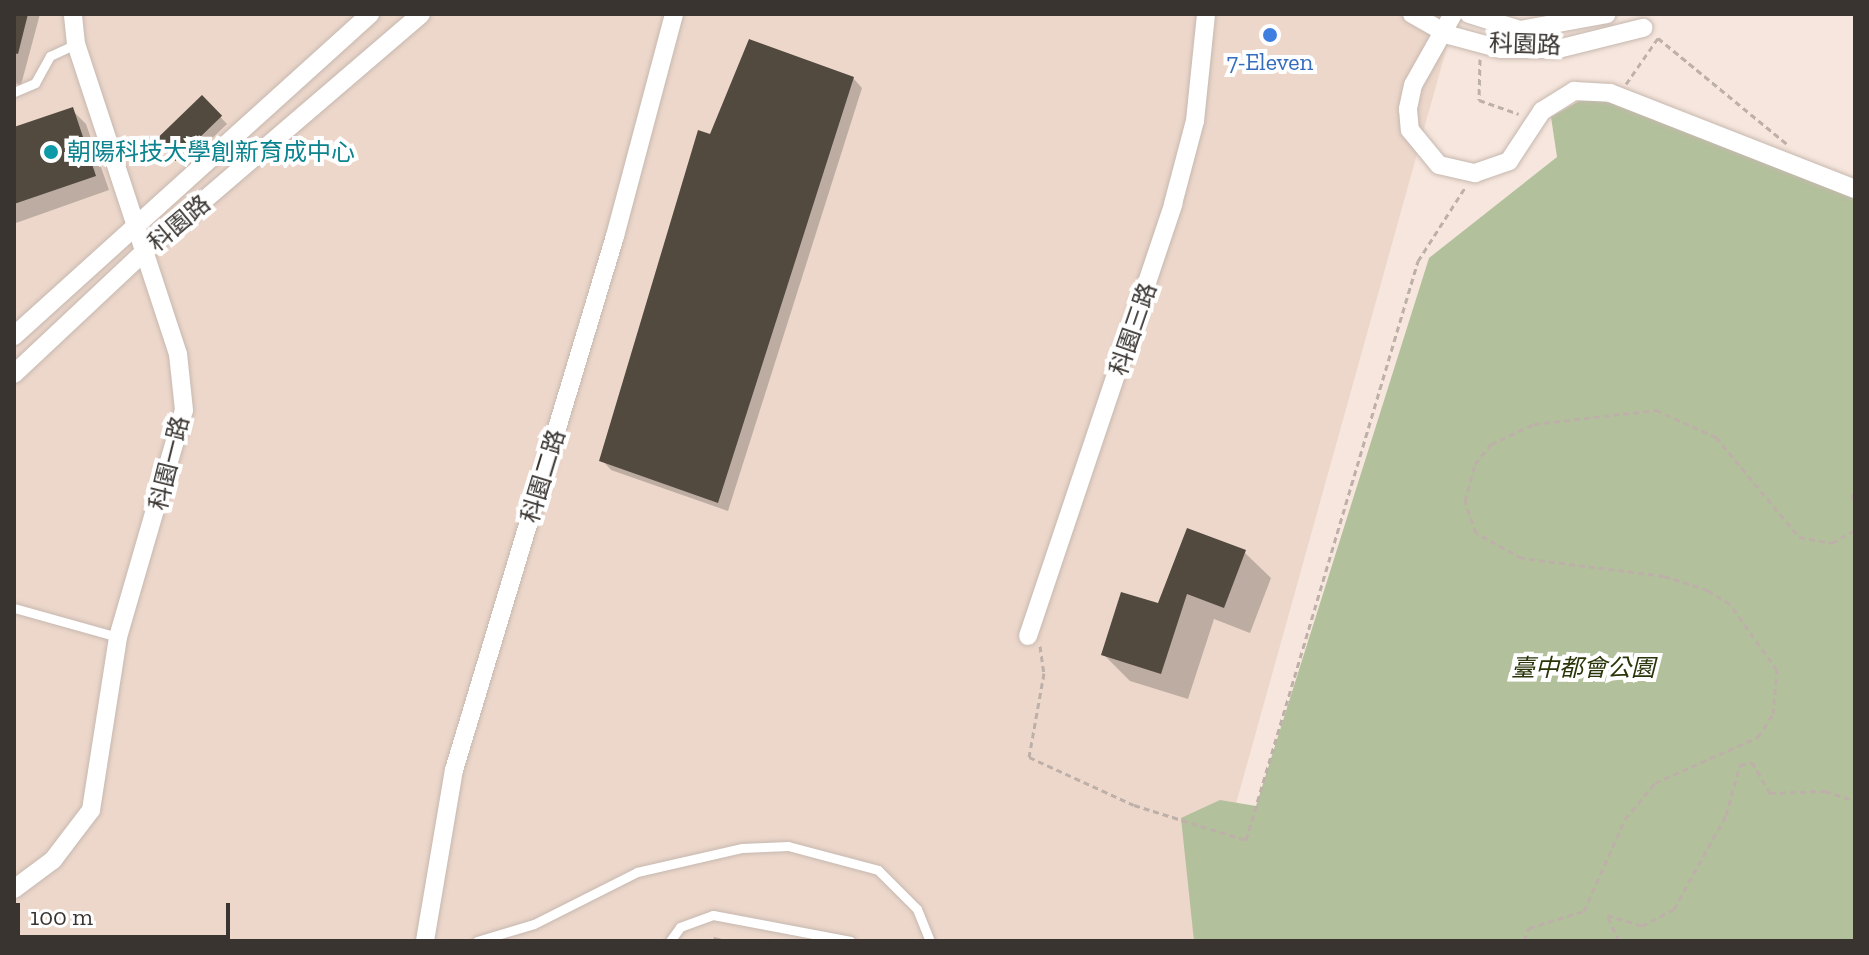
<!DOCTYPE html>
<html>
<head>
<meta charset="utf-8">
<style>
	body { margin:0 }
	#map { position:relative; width:1869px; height:955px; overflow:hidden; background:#f6e6dd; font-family:"Zilla Slab","Noto Sans TC",serif }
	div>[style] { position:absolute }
	.built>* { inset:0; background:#edd7cb }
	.green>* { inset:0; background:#b3c09c }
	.shadow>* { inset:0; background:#0003; transform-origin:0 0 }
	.building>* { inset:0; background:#524a3f; transform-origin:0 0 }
	.path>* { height:3px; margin-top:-1.5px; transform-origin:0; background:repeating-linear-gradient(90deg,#bdb0a9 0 6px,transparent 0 10px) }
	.roads { filter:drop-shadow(0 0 2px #c6b8af) drop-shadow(0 0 2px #c6b8af) }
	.lane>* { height:9px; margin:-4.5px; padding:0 4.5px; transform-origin:4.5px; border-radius:4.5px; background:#fff }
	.street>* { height:18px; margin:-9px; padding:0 9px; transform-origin:9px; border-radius:9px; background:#fff }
	.dots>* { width:22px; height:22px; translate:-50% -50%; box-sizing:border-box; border:4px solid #fff; border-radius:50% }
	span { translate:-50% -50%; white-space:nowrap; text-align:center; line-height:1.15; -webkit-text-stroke:8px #fff; paint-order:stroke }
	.street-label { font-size:24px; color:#393430 }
	.shop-label { font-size:24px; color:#366cbe }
	.culture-label { font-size:24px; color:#0d838f }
	.left { translate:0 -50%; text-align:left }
	.park-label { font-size:24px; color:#2a3609; font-style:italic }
	.frame { position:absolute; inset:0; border:16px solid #393430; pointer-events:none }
	.scale { position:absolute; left:16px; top:903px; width:214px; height:36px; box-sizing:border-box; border:4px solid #393430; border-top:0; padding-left:10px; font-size:24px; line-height:28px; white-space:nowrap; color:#393430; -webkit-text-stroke:6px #fff; paint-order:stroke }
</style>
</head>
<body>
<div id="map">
	<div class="built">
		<div style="clip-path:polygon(14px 14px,1456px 14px,1234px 811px,1215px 941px,14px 941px)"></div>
	</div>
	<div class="green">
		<div style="clip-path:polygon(1579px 101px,1605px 101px,1855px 198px,1855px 941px,1194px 941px,1181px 818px,1220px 800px,1256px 806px,1429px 258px,1557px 157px,1551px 117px)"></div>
	</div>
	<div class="shadow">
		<div style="clip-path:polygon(14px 14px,40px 14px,21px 85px,14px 83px)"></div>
		<div style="clip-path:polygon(853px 78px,862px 88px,728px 511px,611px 470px,602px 460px,711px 136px)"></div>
		<div style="left:202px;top:98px;width:36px;height:61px;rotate:46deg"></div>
		<div style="clip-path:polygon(72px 110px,86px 124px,109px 190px,16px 223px,14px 129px)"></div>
		<div style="clip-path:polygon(1244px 552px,1271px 578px,1250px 633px,1214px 619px,1188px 699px,1130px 681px,1103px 654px,1159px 606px)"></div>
		<div style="clip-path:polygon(714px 937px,730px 941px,713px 941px)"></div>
	</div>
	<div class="building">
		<div style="clip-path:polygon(14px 14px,28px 14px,18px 54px,14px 53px)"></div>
		<div style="clip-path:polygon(749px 39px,854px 77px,718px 503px,599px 461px,698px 130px,710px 134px)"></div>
		<div style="left:202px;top:95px;width:29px;height:65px;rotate:46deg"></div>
		<div style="clip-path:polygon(73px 107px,96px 176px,14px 204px,14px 127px)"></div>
		<div style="clip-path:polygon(1187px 528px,1246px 550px,1224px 608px,1187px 594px,1161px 674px,1101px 655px,1121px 592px,1158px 603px)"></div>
	</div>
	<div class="path">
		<div style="left:1480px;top:59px;width:41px;rotate:91.4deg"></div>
		<div style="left:1479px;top:100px;width:42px;rotate:19.3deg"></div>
		<div style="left:1626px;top:84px;width:56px;rotate:-55.2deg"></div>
		<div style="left:1658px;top:38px;width:167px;rotate:39.4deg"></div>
		<div style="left:1852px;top:494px;width:14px;rotate:78deg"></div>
		<div style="left:1040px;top:646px;width:27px;rotate:82deg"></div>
		<div style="left:1044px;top:673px;width:85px;rotate:100.1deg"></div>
		<div style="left:1029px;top:757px;width:115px;rotate:24.6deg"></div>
		<div style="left:1134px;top:805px;width:117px;rotate:17.4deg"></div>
		<div style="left:1246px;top:840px;width:604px;rotate:-73.46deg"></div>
		<div style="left:1418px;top:261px;width:89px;rotate:-57.4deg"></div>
		<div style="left:1524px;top:941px;width:14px;rotate:-69deg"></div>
		<div style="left:1529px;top:928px;width:58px;rotate:-17.2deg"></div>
		<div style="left:1584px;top:911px;width:101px;rotate:-66deg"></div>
		<div style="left:1625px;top:819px;width:47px;rotate:-50.2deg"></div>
		<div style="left:1655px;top:783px;width:113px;rotate:-24.1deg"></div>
		<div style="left:1758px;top:737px;width:27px;rotate:-57deg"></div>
		<div style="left:1773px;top:714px;width:44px;rotate:-84.8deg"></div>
		<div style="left:1777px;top:670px;width:81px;rotate:-125.5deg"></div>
		<div style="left:1730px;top:604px;width:26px;rotate:-148deg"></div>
		<div style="left:1708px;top:590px;width:46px;rotate:-162.3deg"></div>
		<div style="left:1664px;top:576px;width:143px;rotate:-172.8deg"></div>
		<div style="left:1522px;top:558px;width:52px;rotate:-151.5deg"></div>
		<div style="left:1476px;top:533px;width:34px;rotate:-109deg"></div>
		<div style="left:1465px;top:501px;width:38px;rotate:-75deg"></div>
		<div style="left:1475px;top:464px;width:26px;rotate:-51deg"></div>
		<div style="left:1491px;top:444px;width:47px;rotate:-24.9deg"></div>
		<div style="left:1534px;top:424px;width:123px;rotate:-6.5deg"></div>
		<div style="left:1656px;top:410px;width:66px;rotate:24.2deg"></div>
		<div style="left:1716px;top:437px;width:130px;rotate:50.3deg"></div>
		<div style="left:1799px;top:537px;width:34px;rotate:10deg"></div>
		<div style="left:1832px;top:543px;width:26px;rotate:-29deg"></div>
		<div style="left:1619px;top:941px;width:29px;rotate:-115deg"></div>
		<div style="left:1607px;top:915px;width:37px;rotate:17deg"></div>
		<div style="left:1642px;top:926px;width:36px;rotate:-28deg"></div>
		<div style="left:1674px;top:909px;width:107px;rotate:-61deg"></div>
		<div style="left:1726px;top:815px;width:52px;rotate:-74.4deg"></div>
		<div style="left:1740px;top:765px;width:12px;rotate:-14deg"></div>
		<div style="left:1752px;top:762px;width:36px;rotate:60deg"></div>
		<div style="left:1770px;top:793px;width:55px;rotate:-2.1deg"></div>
		<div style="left:1825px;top:791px;width:32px;rotate:18deg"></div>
	</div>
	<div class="roads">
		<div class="lane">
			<div style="left:14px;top:92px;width:23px;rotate:-23deg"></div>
			<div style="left:35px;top:83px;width:31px;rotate:-61deg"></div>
			<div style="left:50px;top:56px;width:29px;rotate:-25deg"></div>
			<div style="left:14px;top:608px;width:108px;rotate:15.6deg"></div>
			<div style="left:477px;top:941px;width:59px;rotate:-16.6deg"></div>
			<div style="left:534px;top:924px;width:115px;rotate:-26.8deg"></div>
			<div style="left:637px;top:872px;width:108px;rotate:-12.9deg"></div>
			<div style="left:742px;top:848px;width:46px;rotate:-2.5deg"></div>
			<div style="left:788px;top:846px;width:93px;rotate:14.9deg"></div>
			<div style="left:878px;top:870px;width:55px;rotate:45deg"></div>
			<div style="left:917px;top:909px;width:35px;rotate:68deg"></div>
			<div style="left:670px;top:941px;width:17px;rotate:-54deg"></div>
			<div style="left:680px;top:927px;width:35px;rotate:-20deg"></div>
			<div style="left:713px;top:915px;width:140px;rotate:10.7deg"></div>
		</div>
		<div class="street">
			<div style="left:1412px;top:14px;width:43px;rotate:29.6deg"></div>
			<div style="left:1449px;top:35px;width:54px;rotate:15.1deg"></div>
			<div style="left:1501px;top:49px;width:57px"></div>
			<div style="left:1558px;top:49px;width:88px;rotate:-13.9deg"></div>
			<div style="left:1453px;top:14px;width:81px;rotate:119.4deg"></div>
			<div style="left:1413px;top:85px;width:25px;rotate:102deg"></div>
			<div style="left:1408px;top:109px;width:21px;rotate:85deg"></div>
			<div style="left:1410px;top:130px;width:45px;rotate:50.4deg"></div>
			<div style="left:1439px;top:165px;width:37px;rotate:13deg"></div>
			<div style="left:1475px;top:173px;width:36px;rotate:-19deg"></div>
			<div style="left:1509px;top:161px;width:60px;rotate:-56.6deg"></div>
			<div style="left:1542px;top:111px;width:38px;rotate:-32deg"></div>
			<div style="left:1574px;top:91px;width:36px;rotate:3deg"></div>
			<div style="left:1610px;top:93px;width:263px;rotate:21.4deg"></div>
			<div style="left:1469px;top:14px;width:53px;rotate:17.4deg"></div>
			<div style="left:1520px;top:30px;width:88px;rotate:-10.4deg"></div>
			<div style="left:14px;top:336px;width:480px;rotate:-42.1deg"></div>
			<div style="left:14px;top:374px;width:181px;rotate:-43.2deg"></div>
			<div style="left:146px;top:250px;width:362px;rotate:-40.6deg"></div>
			<div style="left:1028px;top:636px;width:456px;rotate:-71.4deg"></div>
			<div style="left:1173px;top:204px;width:86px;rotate:-75.2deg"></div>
			<div style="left:1195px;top:121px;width:108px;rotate:-84.1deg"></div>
			<div style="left:14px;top:889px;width:49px;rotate:-36.6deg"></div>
			<div style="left:53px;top:860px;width:63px;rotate:-52.8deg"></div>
			<div style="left:91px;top:810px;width:175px;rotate:-81.1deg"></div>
			<div style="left:118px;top:637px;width:236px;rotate:-73.8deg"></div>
			<div style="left:184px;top:410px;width:56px;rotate:-96.1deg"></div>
			<div style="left:178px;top:354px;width:326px;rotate:-108.2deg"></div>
			<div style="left:76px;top:44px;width:30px;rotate:-96deg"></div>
			<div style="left:425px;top:941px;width:173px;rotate:-80.4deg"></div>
			<div style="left:454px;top:770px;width:558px;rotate:-73.22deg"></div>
			<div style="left:615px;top:236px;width:230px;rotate:-75.1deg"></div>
		</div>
	</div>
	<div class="dots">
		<div style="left:1270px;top:35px;background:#3f7fe0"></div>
		<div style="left:51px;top:152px;background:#0f9aa8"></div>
	</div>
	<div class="street-label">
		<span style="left:1525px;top:44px;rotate:2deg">科園路</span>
		<span style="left:179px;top:223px;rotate:-40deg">科園路</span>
		<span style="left:1133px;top:329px;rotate:-71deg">科園三路</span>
		<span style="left:169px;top:463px;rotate:-76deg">科園一路</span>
		<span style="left:543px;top:476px;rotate:-73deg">科園二路</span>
	</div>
	<div class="shop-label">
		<span style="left:1270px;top:62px">7-Eleven</span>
	</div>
	<div class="culture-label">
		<span class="left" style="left:67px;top:152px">朝陽科技大學創新育成中心</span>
	</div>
	<div class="park-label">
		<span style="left:1583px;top:668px">臺中都會公園</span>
	</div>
	<div class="frame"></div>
	<div class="scale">100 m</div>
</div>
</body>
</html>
